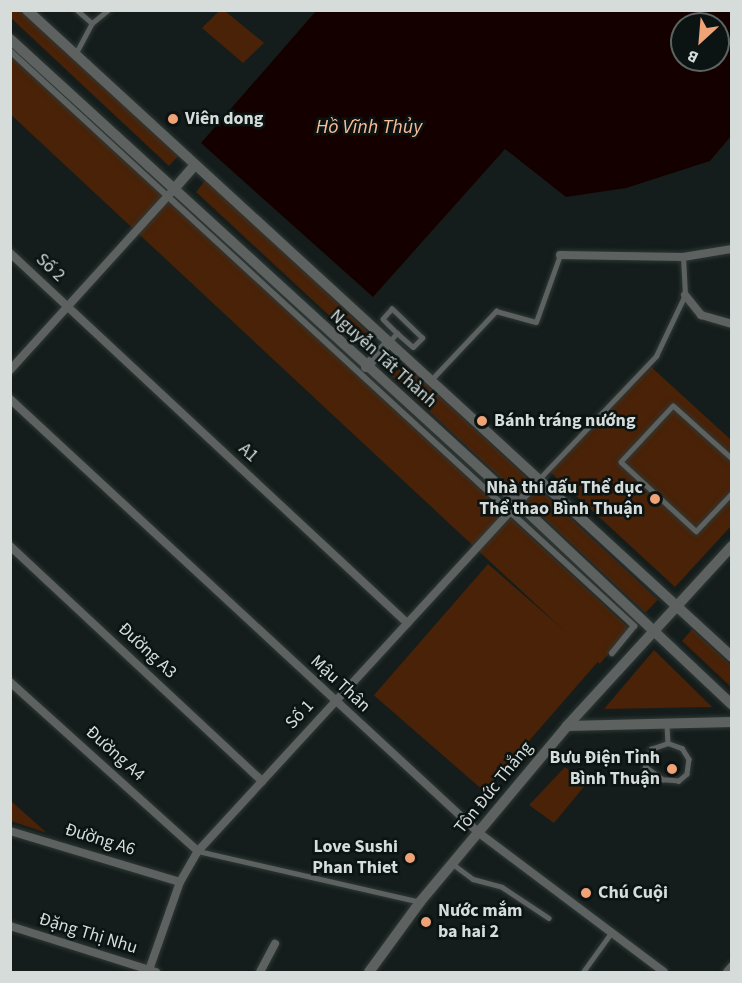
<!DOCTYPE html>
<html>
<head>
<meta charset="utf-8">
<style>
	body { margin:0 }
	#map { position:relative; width:742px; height:983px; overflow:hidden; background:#141d1b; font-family:"Source Sans 3",sans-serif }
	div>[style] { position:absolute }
	.green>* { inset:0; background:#492207; transform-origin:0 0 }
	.water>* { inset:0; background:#150000 }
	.roads { filter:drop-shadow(0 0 2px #2f3836) drop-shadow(0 0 2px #2f3836) }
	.service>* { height:4.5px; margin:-2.25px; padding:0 2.25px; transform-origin:2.25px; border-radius:2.25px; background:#5d6260 }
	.pedestrian>* { height:6px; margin:-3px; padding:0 3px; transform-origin:3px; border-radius:3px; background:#5d6260 }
	.minor>* { height:8px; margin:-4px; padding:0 4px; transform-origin:4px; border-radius:4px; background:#5d6260 }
	.tertiary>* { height:10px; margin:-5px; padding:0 5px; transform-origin:5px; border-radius:5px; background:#5d6260 }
	.dots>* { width:16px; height:16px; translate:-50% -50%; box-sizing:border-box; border:3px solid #0b1412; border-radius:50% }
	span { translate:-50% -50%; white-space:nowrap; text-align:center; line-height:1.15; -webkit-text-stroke:5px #0b1412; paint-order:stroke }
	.poi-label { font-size:18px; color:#d6dcda; font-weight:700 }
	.left { translate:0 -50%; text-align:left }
	.right { translate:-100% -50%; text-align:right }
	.street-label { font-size:18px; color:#d6dcda }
	.water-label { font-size:20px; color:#fabc98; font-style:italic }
	.frame { position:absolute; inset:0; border:12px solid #d6dcda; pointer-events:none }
	.north { position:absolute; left:670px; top:12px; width:60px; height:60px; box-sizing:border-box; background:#0b1412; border:2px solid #5c6462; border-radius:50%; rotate:206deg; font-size:16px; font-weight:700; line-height:24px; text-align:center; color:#d6dcda }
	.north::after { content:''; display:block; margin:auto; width:21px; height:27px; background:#efa376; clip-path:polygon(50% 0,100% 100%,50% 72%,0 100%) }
</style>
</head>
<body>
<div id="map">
	<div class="green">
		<div style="clip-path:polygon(10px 11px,24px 11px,179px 155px,169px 166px,11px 18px)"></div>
		<div style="clip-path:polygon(219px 11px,225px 11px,264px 43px,243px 63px,202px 28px)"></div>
		<div style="left:10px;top:51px;width:849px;height:46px;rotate:43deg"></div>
		<div style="clip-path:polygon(207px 178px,371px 335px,362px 346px,196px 192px)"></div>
		<div style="left:404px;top:363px;width:347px;height:18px;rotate:43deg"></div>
		<div style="clip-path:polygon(648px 364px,731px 440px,731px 526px,675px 587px,549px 471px)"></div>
		<div style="left:488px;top:564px;width:147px;height:174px;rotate:41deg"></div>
		<div style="clip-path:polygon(692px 629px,731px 665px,731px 687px,682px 641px)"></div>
		<div style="clip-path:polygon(654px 650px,712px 707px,604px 709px)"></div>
		<div style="clip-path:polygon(565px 767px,587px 783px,554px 823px,529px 805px)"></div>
		<div style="clip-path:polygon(11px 801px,47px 833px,11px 821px)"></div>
	</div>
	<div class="water">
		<div style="clip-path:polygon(evenodd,316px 11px,731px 11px,731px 136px,710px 161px,626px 188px,566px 197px,505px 149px,373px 297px,201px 143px,316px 11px,682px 24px,718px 24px,718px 60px,682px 60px,682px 24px)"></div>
	</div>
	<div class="roads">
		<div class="service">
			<div style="left:77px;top:10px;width:20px;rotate:41deg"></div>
			<div style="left:76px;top:53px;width:34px;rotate:-62deg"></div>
			<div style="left:92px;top:23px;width:21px;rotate:-39deg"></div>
			<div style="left:389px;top:342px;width:12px;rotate:-48deg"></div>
			<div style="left:397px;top:333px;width:21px;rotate:41deg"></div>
			<div style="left:413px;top:347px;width:13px;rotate:-45deg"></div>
			<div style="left:422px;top:338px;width:42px;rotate:-136deg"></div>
			<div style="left:392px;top:309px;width:13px;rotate:132deg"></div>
			<div style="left:383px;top:319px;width:20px;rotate:45deg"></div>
			<div style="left:431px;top:380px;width:95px;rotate:-46.7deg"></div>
			<div style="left:496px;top:311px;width:41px;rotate:15.4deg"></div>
			<div style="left:536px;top:322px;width:71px;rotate:-70.3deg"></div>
			<div style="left:732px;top:459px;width:79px;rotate:-138.1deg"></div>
			<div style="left:673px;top:406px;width:76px;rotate:132.9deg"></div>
			<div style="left:621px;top:462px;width:102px;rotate:42.6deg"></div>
			<div style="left:696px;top:531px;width:52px;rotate:-46.5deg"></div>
			<div style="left:539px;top:479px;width:170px;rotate:-46.4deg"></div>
			<div style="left:656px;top:356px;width:68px;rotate:-64.6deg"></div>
			<div style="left:685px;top:295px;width:38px;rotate:-93deg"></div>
			<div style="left:667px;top:725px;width:18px;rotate:87deg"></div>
			<div style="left:668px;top:743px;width:15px;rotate:20deg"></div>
			<div style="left:682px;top:748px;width:13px;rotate:58deg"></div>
			<div style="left:689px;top:759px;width:15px;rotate:98deg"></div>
			<div style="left:687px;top:774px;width:11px;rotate:139deg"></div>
			<div style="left:679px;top:781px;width:16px;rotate:-176deg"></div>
			<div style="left:663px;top:780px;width:22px;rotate:-144deg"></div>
			<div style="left:645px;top:767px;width:19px;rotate:-72deg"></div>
			<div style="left:651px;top:749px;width:18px;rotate:-19deg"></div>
			<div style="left:198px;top:851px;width:228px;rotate:12.9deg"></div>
			<div style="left:453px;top:864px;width:25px;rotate:37deg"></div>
			<div style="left:473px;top:879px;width:30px;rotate:15deg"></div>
			<div style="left:502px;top:887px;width:56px;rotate:33.4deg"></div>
			<div style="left:583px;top:972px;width:48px;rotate:-54.3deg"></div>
		</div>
		<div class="pedestrian">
			<div style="left:10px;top:51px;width:849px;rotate:42.66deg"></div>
			<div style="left:634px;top:626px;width:35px;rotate:129deg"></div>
		</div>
		<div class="minor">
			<div style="left:10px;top:253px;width:543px;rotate:42.98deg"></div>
			<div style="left:560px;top:255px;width:123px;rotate:0.9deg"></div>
			<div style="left:683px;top:257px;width:50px;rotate:-9.3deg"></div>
			<div style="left:685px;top:295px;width:26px;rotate:51deg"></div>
			<div style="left:701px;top:315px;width:32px;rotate:16deg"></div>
			<div style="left:10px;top:370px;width:244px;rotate:-47.8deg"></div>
			<div style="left:10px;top:399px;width:639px;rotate:42.78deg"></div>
			<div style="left:479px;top:833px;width:231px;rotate:36.9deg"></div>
			<div style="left:10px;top:546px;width:345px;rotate:43deg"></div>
			<div style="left:10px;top:682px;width:253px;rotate:42deg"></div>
			<div style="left:10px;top:831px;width:177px;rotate:16.7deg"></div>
			<div style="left:10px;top:926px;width:153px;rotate:17.5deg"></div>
			<div style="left:149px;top:970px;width:93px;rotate:-70.6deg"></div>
			<div style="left:180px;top:882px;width:36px;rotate:-60deg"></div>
			<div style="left:198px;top:851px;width:504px;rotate:-47.41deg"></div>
			<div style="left:260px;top:972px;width:32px;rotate:-62deg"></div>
			<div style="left:727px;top:972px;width:8px;rotate:-50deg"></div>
		</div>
		<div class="tertiary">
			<div style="left:27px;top:10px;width:957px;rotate:42.54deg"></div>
			<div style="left:10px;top:39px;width:688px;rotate:42.41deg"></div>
			<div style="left:518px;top:503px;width:294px;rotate:43.3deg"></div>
			<div style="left:174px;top:189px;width:32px;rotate:-49deg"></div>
			<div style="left:366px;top:367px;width:34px;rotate:-47deg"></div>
			<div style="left:567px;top:726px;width:165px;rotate:-1.4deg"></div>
			<div style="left:369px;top:972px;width:87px;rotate:-53.9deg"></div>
			<div style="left:420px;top:902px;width:229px;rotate:-50.1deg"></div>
			<div style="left:567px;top:726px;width:244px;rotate:-47.5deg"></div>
		</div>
	</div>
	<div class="dots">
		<div style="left:173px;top:119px;background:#efa376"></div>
		<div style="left:482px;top:421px;background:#efa376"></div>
		<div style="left:655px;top:499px;background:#efa376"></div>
		<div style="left:672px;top:769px;background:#efa376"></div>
		<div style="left:410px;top:858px;background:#efa376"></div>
		<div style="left:586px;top:893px;background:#efa376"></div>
		<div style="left:426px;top:922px;background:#efa376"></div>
	</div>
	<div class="poi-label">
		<span class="left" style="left:185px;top:119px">Viên dong</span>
		<span class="left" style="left:494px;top:421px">Bánh tráng nướng</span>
		<span class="right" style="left:643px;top:499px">Nhà thi đấu Thể dục<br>Thể thao Bình Thuận</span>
		<span class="right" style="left:660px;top:769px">Bưu Điện Tỉnh<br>Bình Thuận</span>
		<span class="right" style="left:398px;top:858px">Love Sushi<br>Phan Thiet</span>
		<span class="left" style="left:598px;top:893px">Chú Cuội</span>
		<span class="left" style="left:438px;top:922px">Nước mắm<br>ba hai 2</span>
	</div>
	<div class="street-label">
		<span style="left:50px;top:268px;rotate:43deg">Số 2</span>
		<span style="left:383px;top:359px;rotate:42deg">Nguyễn Tất Thành</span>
		<span style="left:248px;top:453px;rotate:43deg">A1</span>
		<span style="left:147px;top:651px;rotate:43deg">Đường A3</span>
		<span style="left:340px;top:684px;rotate:43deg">Mậu Thân</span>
		<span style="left:300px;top:715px;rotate:-47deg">Số 1</span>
		<span style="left:115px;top:754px;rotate:42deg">Đường A4</span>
		<span style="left:494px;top:788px;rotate:-51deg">Tôn Đức Thắng</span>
		<span style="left:100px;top:840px;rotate:17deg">Đường A6</span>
		<span style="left:88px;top:934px;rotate:17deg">Đặng Thị Nhu</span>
	</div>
	<div class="water-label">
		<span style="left:369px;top:127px">Hồ Vĩnh Thủy</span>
	</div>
	<div class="frame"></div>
	<div class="north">B</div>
</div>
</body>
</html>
